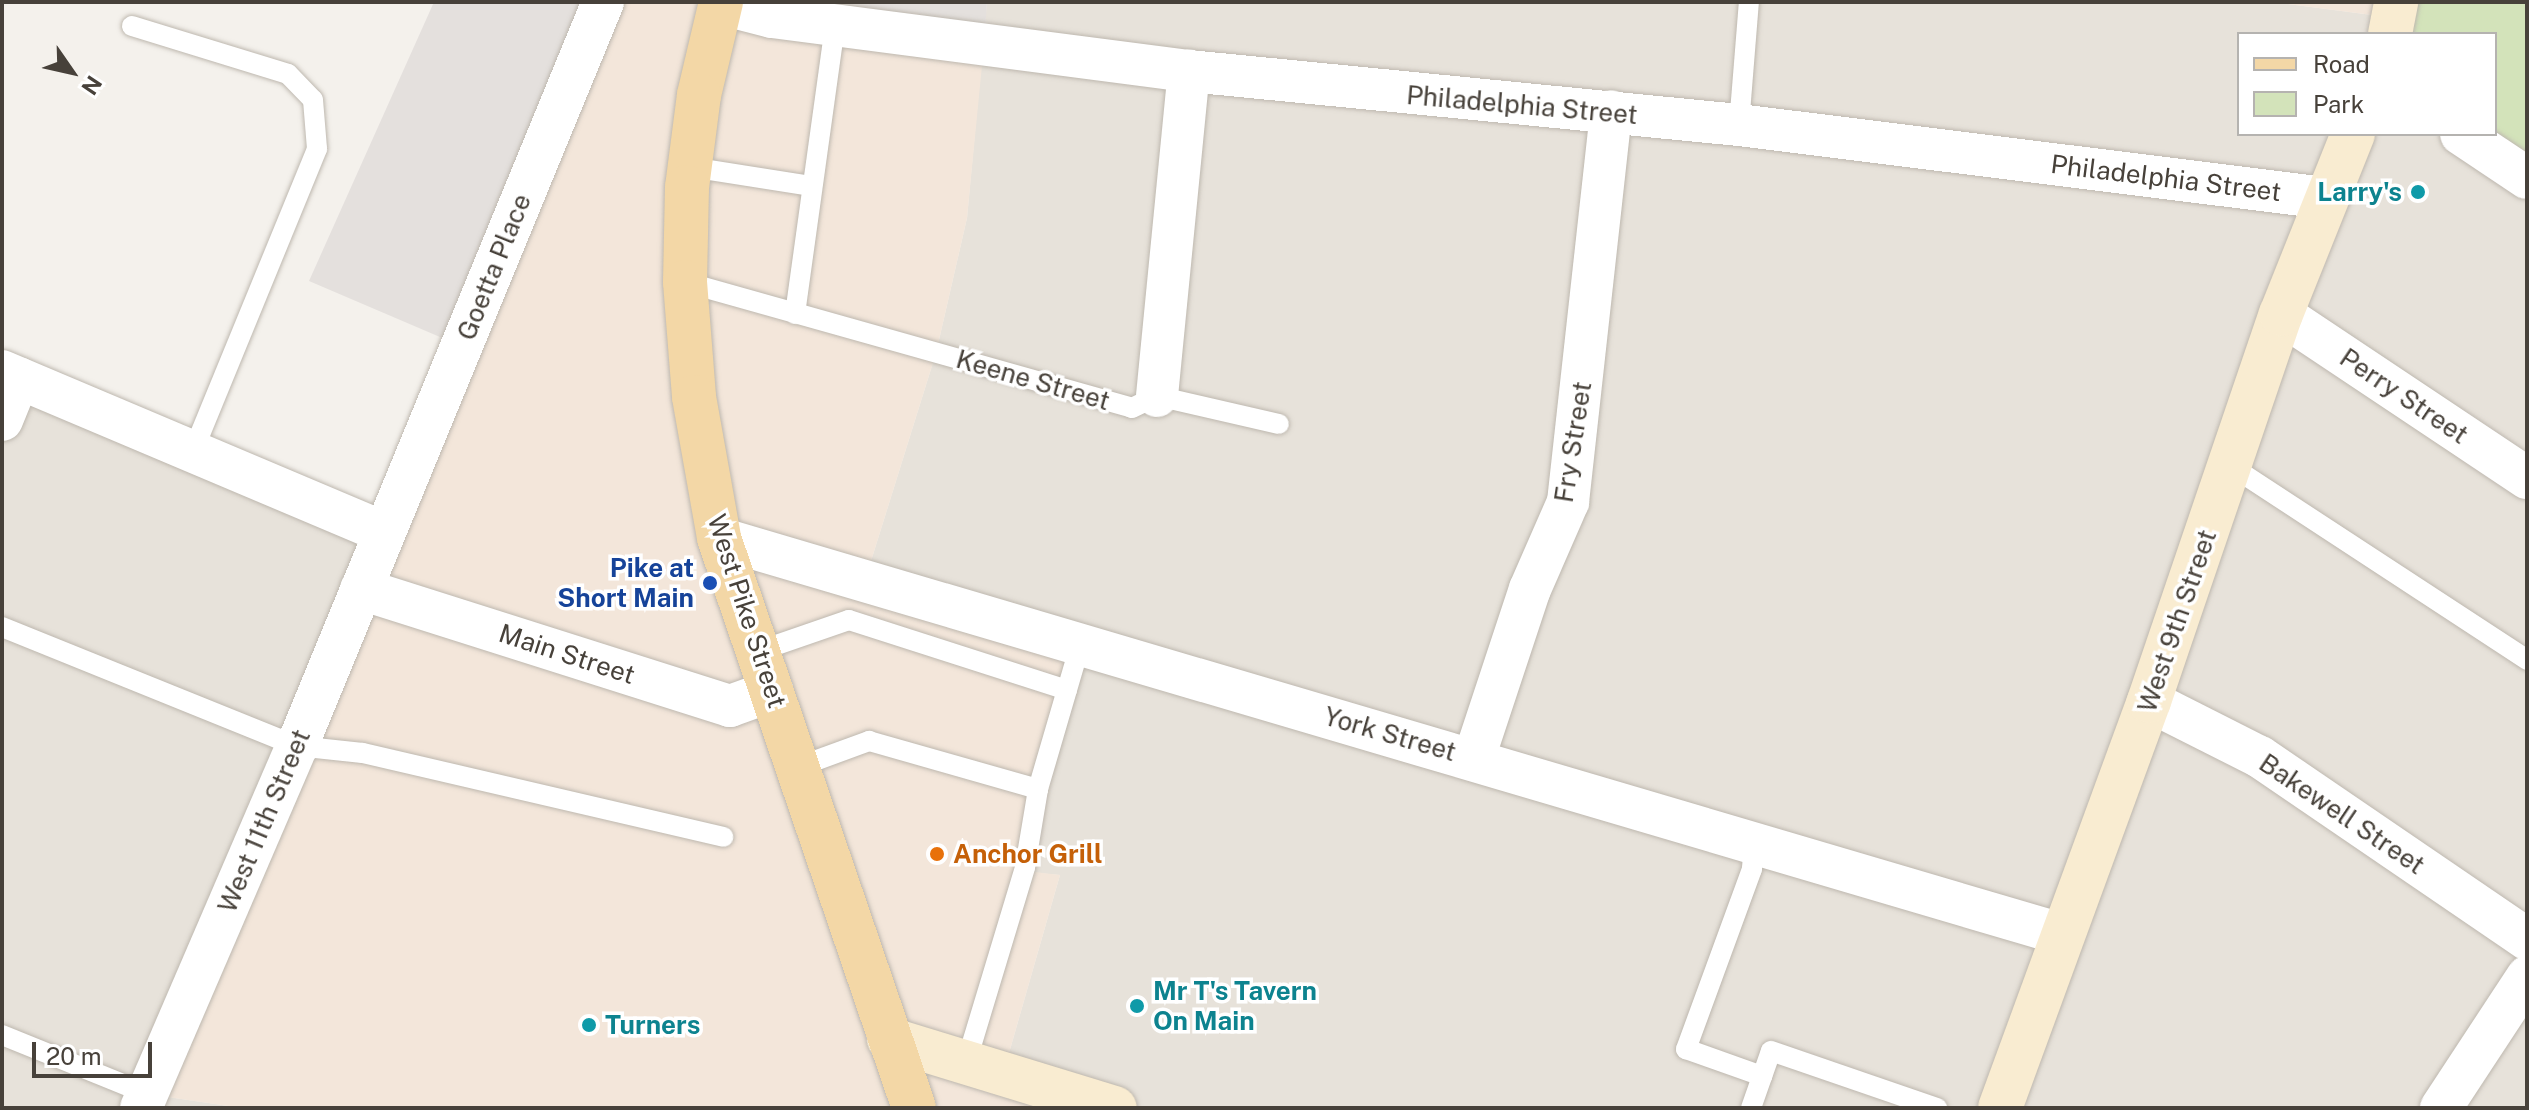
<!DOCTYPE html>
<html>
<head>
<meta charset="utf-8">
<style>
	body { margin:0 }
	#map { position:relative; width:2529px; height:1110px; overflow:hidden; background:#f4f1ec; font-family:"Public Sans",sans-serif }
	div>[style] { position:absolute }
	.residential>* { inset:0; background:#e7e2da }
	.commercial>* { inset:0; background:#f3e6da }
	.industrial>* { inset:0; background:#e4e0dd }
	.green>* { inset:0; background:#d3e3ba }
	.roads { filter:drop-shadow(0 0 2px #beb8af) drop-shadow(0 0 2px #beb8af) }
	.lane>* { height:20px; margin:-10px; padding:0 10px; transform-origin:10px; border-radius:10px; background:#fff }
	.street>* { height:42px; margin:-21px; padding:0 21px; transform-origin:21px; border-radius:21px; background:#fff }
	.secondary>* { height:44px; margin:-22px; padding:0 22px; transform-origin:22px; border-radius:22px; background:#f9ecd1 }
	.primary>* { height:44px; margin:-22px; padding:0 22px; transform-origin:22px; border-radius:22px; background:#f3d7a6 }
	.dots>* { width:22px; height:22px; translate:-50% -50%; box-sizing:border-box; border:4px solid #fff; border-radius:50% }
	span { translate:-50% -50%; white-space:nowrap; text-align:center; line-height:1.15; -webkit-text-stroke:7px #fff; paint-order:stroke }
	.street-label { font-size:26px; color:#47413a }
	.culture-label { font-size:26px; color:#0d838f; font-weight:700 }
	.right { translate:-100% -50%; text-align:right }
	.left { translate:0 -50%; text-align:left }
	.transit-label { font-size:26px; color:#164399; font-weight:700 }
	.food-label { font-size:26px; color:#c56008; font-weight:700 }
	.frame { position:absolute; inset:0; border:4px solid #47413a; pointer-events:none }
	.legend { position:absolute; left:2237px; top:32px; width:260px; height:104px; box-sizing:border-box; background:#fff; border:2px solid #b5b3b0; margin:0; padding:10px 14px; list-style:none; font-size:24px; color:#47413a }
	.legend li { display:flex; align-items:center; gap:16px; height:40px }
	.legend b { width:40px; border:2px solid #b5b3b0 }
	.north { position:absolute; left:32px; top:32px; width:80px; height:80px; -webkit-text-stroke:6px #fff; paint-order:stroke; rotate:124deg; font-size:22px; font-weight:700; line-height:32px; text-align:center; color:#47413a }
	.north::after { content:''; display:block; margin:auto; width:28px; height:36px; background:#47413a; clip-path:polygon(50% 0,100% 100%,50% 72%,0 100%) }
	.scale { position:absolute; left:32px; top:1042px; width:120px; height:36px; box-sizing:border-box; border:4px solid #47413a; border-top:0; padding-left:10px; font-size:24px; line-height:28px; white-space:nowrap; color:#47413a; -webkit-text-stroke:6px #fff; paint-order:stroke }
</style>
</head>
<body>
<div id="map">
	<div class="residential">
		<div style="clip-path:polygon(987px 2px,2273px 2px,2395px 18px,2390px 34px,2239px 34px,2239px 134px,2461px 134px,2527px 178px,2527px 1108px,1115px 1108px,1003px 1074px,1060px 875px,1026px 872px,866px 577px,936px 353px,967px 218px)"></div>
		<div style="clip-path:polygon(2px 371px,384px 532px,148px 1094px,242px 1108px,2px 1108px)"></div>
	</div>
	<div class="commercial">
		<div style="clip-path:polygon(603px 2px,721px 2px,984px 45px,967px 218px,936px 353px,866px 577px,1088px 647px,1026px 871px,1060px 875px,1003px 1074px,1115px 1108px,242px 1108px,147px 1094px)"></div>
		<div style="clip-path:polygon(2273px 2px,2396px 2px,2395px 18px)"></div>
	</div>
	<div class="industrial">
		<div style="clip-path:polygon(434px 2px,603px 2px,461px 346px,309px 281px)"></div>
		<div style="clip-path:polygon(721px 2px,987px 2px,984px 45px)"></div>
	</div>
	<div class="green">
		<div style="clip-path:polygon(2396px 2px,2527px 2px,2527px 178px,2495px 134px,2495px 34px,2390px 34px)"></div>
	</div>
	<div class="roads">
		<div class="lane">
			<div style="left:132px;top:26px;width:163px;rotate:17.1deg"></div>
			<div style="left:288px;top:74px;width:36px;rotate:46deg"></div>
			<div style="left:313px;top:100px;width:49px;rotate:85.3deg"></div>
			<div style="left:317px;top:149px;width:326px;rotate:112.3deg"></div>
			<div style="left:1739px;top:125px;width:123px;rotate:-85.4deg"></div>
			<div style="left:690px;top:167px;width:123px;rotate:8.9deg"></div>
			<div style="left:685px;top:282px;width:464px;rotate:15.7deg"></div>
			<div style="left:1132px;top:408px;width:28px;rotate:-26deg"></div>
			<div style="left:1157px;top:396px;width:125px;rotate:12.9deg"></div>
			<div style="left:795px;top:314px;width:291px;rotate:-82.1deg"></div>
			<div style="left:2231px;top:466px;width:354px;rotate:33.2deg"></div>
			<div style="left:2px;top:627px;width:318px;rotate:22deg"></div>
			<div style="left:297px;top:746px;width:66px;rotate:6.1deg"></div>
			<div style="left:363px;top:753px;width:370px;rotate:13.1deg"></div>
			<div style="left:759px;top:651px;width:95px;rotate:-19deg"></div>
			<div style="left:849px;top:620px;width:229px;rotate:17.8deg"></div>
			<div style="left:798px;top:767px;width:76px;rotate:-20.1deg"></div>
			<div style="left:869px;top:741px;width:176px;rotate:15.9deg"></div>
			<div style="left:1754px;top:840px;width:29px;rotate:94deg"></div>
			<div style="left:1752px;top:869px;width:192px;rotate:110.1deg"></div>
			<div style="left:1686px;top:1049px;width:81px;rotate:19.6deg"></div>
			<div style="left:2px;top:1035px;width:157px;rotate:22.1deg"></div>
			<div style="left:966px;top:1063px;width:205px;rotate:-73.2deg"></div>
			<div style="left:1025px;top:867px;width:79px;rotate:-80.5deg"></div>
			<div style="left:1038px;top:789px;width:150px;rotate:-73.7deg"></div>
			<div style="left:1751px;top:1108px;width:60px;rotate:-70.7deg"></div>
			<div style="left:1771px;top:1051px;width:176px;rotate:19deg"></div>
		</div>
		<div class="street">
			<div style="left:721px;top:4px;width:53px;rotate:14.3deg"></div>
			<div style="left:772px;top:17px;width:420px;rotate:7.4deg"></div>
			<div style="left:1189px;top:71px;width:553px;rotate:5.61deg"></div>
			<div style="left:1739px;top:125px;width:591px;rotate:7.1deg"></div>
			<div style="left:2461px;top:134px;width:79px;rotate:33.7deg"></div>
			<div style="left:2281px;top:314px;width:296px;rotate:33.7deg"></div>
			<div style="left:2px;top:371px;width:415px;rotate:22.9deg"></div>
			<div style="left:1157px;top:396px;width:327px;rotate:-84.4deg"></div>
			<div style="left:2px;top:420px;width:45px;rotate:-68deg"></div>
			<div style="left:719px;top:538px;width:1399px;rotate:16.44deg"></div>
			<div style="left:361px;top:589px;width:387px;rotate:17.6deg"></div>
			<div style="left:730px;top:706px;width:45px;rotate:-19.7deg"></div>
			<div style="left:2149px;top:701px;width:124px;rotate:26.8deg"></div>
			<div style="left:2260px;top:757px;width:323px;rotate:34.3deg"></div>
			<div style="left:1474px;top:758px;width:178px;rotate:-71.7deg"></div>
			<div style="left:1530px;top:589px;width:95px;rotate:-66.4deg"></div>
			<div style="left:1568px;top:502px;width:393px;rotate:-83.7deg"></div>
			<div style="left:141px;top:1108px;width:394px;rotate:-66.7deg"></div>
			<div style="left:297px;top:746px;width:804px;rotate:-67.64deg"></div>
			<div style="left:2441px;top:1108px;width:157px;rotate:-56.7deg"></div>
		</div>
		<div class="secondary">
			<div style="left:2390px;top:34px;width:33px;rotate:-79deg"></div>
			<div style="left:889px;top:1039px;width:236px;rotate:17deg"></div>
			<div style="left:2000px;top:1108px;width:433px;rotate:-69.9deg"></div>
			<div style="left:2149px;top:701px;width:409px;rotate:-71.2deg"></div>
			<div style="left:2281px;top:314px;width:194px;rotate:-68.2deg"></div>
		</div>
		<div class="primary">
			<div style="left:721px;top:2px;width:96px;rotate:103.3deg"></div>
			<div style="left:699px;top:95px;width:93px;rotate:97.4deg"></div>
			<div style="left:687px;top:187px;width:95px;rotate:91.2deg"></div>
			<div style="left:685px;top:282px;width:115px;rotate:85.5deg"></div>
			<div style="left:694px;top:397px;width:143px;rotate:79.9deg"></div>
			<div style="left:719px;top:538px;width:602px;rotate:71.11deg"></div>
		</div>
	</div>
	<div class="dots">
		<div style="left:2418px;top:192px;background:#0f9aa8"></div>
		<div style="left:710px;top:583px;background:#1a4fb4"></div>
		<div style="left:937px;top:854px;background:#e8710a"></div>
		<div style="left:1137px;top:1006px;background:#0f9aa8"></div>
		<div style="left:589px;top:1025px;background:#0f9aa8"></div>
	</div>
	<div class="street-label">
		<span style="left:1522px;top:105px;rotate:5deg">Philadelphia Street</span>
		<span style="left:2166px;top:178px;rotate:7deg">Philadelphia Street</span>
		<span style="left:494px;top:267px;rotate:-68deg">Goetta Place</span>
		<span style="left:1033px;top:380px;rotate:16deg">Keene Street</span>
		<span style="left:2404px;top:396px;rotate:34deg">Perry Street</span>
		<span style="left:1573px;top:442px;rotate:-81deg">Fry Street</span>
		<span style="left:747px;top:611px;rotate:72deg">West Pike Street</span>
		<span style="left:2177px;top:621px;rotate:-71deg">West 9th Street</span>
		<span style="left:567px;top:654px;rotate:18deg">Main Street</span>
		<span style="left:1390px;top:734px;rotate:16deg">York Street</span>
		<span style="left:2342px;top:814px;rotate:34deg">Bakewell Street</span>
		<span style="left:264px;top:821px;rotate:-67deg">West 11th Street</span>
	</div>
	<div class="culture-label">
		<span class="right" style="left:2402px;top:192px">Larry's</span>
		<span class="left" style="left:1153px;top:1006px">Mr T's Tavern<br>On Main</span>
		<span class="left" style="left:605px;top:1025px">Turners</span>
	</div>
	<div class="transit-label">
		<span class="right" style="left:694px;top:583px">Pike at<br>Short Main</span>
	</div>
	<div class="food-label">
		<span class="left" style="left:953px;top:854px">Anchor Grill</span>
	</div>
	<div class="frame"></div>
	<ul class="legend">
	<li><b style="height:10px;background:#f3d7a6"></b>Road</li>
	<li><b style="height:22px;background:#d3e3ba"></b>Park</li>
	</ul>
	<div class="north">N</div>
	<div class="scale">20 m</div>
</div>
</body>
</html>
